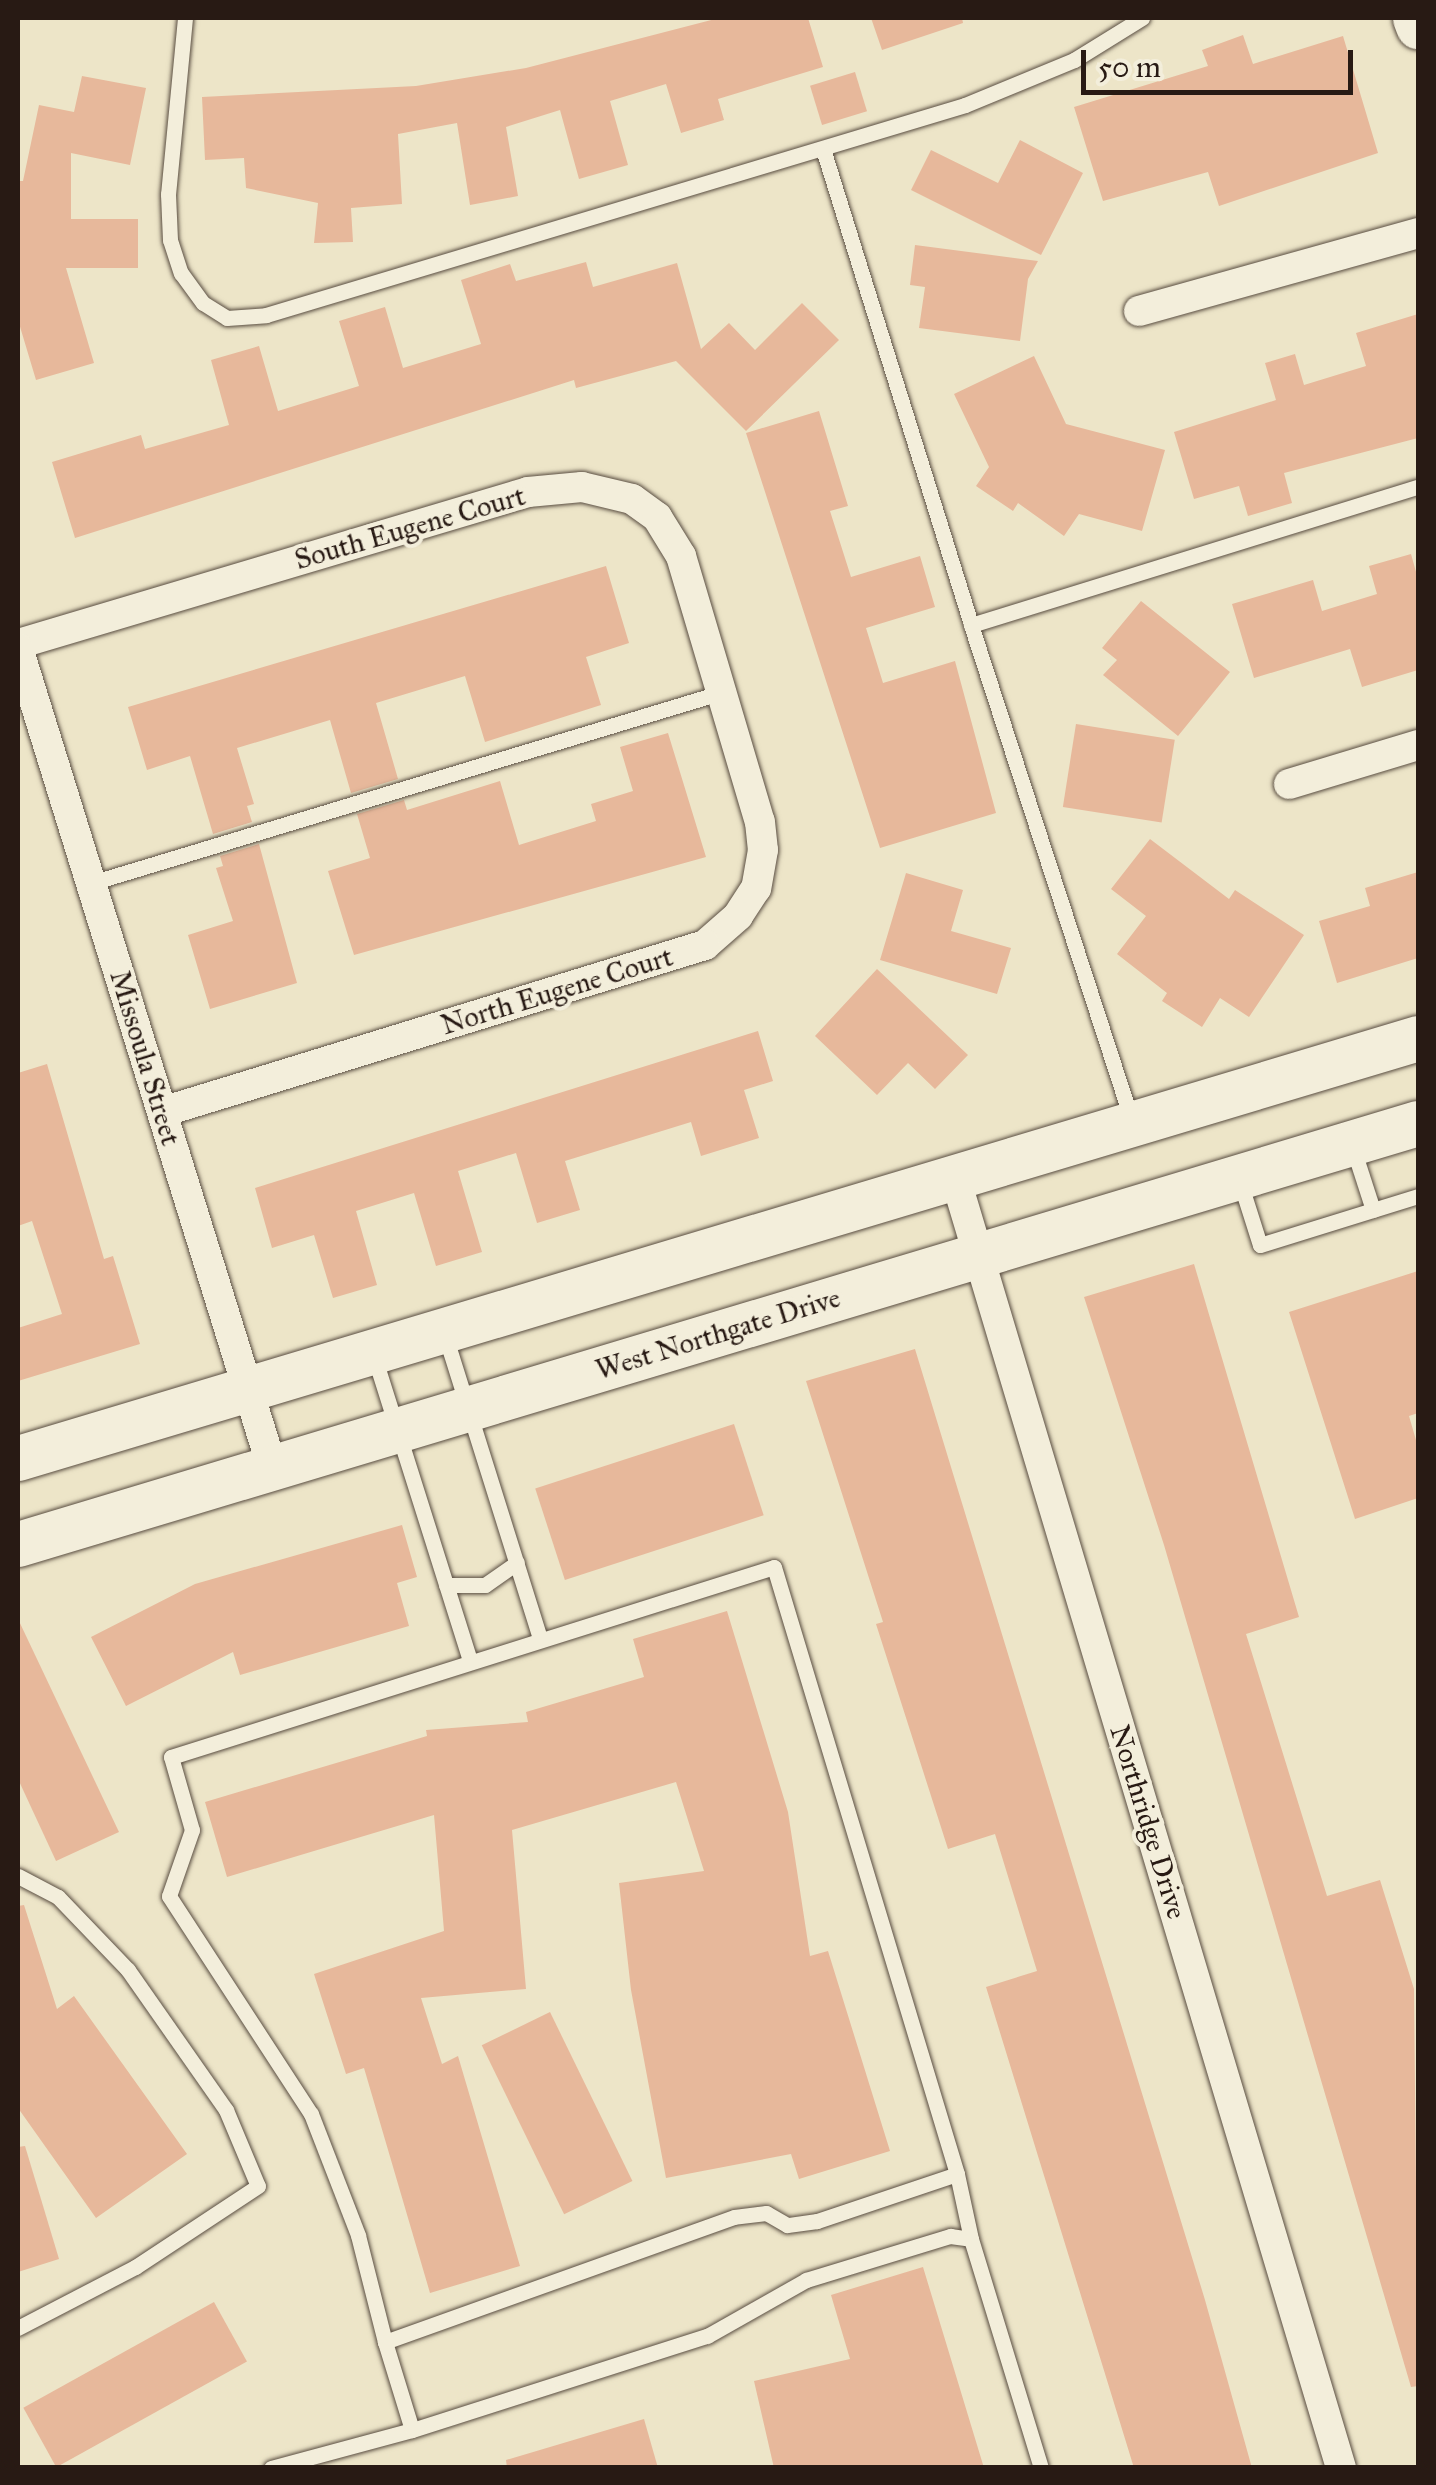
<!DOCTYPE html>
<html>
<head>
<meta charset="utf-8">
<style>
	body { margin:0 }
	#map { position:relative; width:1436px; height:2485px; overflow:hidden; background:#ede5c8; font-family:"IM FELL Great Primer",serif }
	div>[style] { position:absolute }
	.building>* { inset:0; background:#e7b89b; transform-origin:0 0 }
	.roads { filter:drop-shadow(0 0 2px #594d41) drop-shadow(0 0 2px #594d41) }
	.lane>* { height:15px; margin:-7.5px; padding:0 7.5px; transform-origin:7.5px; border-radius:7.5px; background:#f3eedb }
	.street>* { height:30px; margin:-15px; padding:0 15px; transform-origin:15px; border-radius:15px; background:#f3eedb }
	.secondary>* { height:45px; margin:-22.5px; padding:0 22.5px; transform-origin:22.5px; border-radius:22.5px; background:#f3eedb }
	span { translate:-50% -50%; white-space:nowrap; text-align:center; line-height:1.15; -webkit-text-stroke:8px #f3eedb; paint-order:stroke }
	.street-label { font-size:28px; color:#281a14 }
	.frame { position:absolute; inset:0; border:20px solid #281a14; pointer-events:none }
	.scale { position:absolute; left:1081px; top:50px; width:272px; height:45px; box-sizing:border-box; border:5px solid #281a14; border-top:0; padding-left:12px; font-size:30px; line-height:35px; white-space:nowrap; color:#281a14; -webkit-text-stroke:8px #f3eedb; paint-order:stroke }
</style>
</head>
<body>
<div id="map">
	<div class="building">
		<div style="clip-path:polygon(719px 18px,808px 18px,823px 67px,718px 99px,724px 120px,681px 133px,666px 84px,610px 101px,628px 165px,579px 179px,560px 110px,506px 127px,518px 196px,470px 205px,457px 123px,398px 134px,402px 204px,351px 208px,353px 242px,314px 243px,318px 203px,246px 188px,244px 158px,205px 160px,202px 97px,416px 86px,526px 68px)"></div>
		<div style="clip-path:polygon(871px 18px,962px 18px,963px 23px,882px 50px)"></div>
		<div style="clip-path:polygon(1243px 35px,1253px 64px,1343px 36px,1378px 153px,1219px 206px,1208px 172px,1103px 201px,1074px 107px,1208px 66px,1202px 50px)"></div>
		<div style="left:855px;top:72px;width:41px;height:47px;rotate:73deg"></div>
		<div style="clip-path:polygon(82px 76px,146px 88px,130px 165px,71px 153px,71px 219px,138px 219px,138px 268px,66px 268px,94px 363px,36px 380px,18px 320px,18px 181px,23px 181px,39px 105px,74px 112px)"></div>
		<div style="clip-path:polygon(1020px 140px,1083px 173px,1041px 255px,911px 190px,931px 150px,998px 183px)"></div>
		<div style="clip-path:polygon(915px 245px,1038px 261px,1028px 279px,1020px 341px,919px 328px,925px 287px,910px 285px)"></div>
		<div style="clip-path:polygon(586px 262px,593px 287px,677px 263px,701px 349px,729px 323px,755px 350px,802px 303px,839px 340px,746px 431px,676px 361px,576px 388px,574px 380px,75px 538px,52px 462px,141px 435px,145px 449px,229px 425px,211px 360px,259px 346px,278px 411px,359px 386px,339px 321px,385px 307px,403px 368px,481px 344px,461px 280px,510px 264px,516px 281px)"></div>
		<div style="clip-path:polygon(1418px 314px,1418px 438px,1284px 473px,1292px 503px,1248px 516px,1239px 486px,1194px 499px,1174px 432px,1276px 400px,1265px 363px,1295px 354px,1304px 385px,1366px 366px,1356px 333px)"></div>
		<div style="clip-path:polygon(1034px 356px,1066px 424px,1165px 450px,1142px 531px,1079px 514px,1064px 536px,1018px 503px,1013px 511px,976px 486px,989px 467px,954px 394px)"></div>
		<div style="clip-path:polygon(819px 411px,848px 506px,830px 511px,851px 577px,920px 556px,935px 607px,866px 628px,883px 683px,955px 661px,996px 813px,880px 848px,746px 433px)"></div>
		<div style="clip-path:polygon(1411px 554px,1418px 579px,1418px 670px,1362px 687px,1350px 649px,1254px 678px,1232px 604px,1313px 580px,1322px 611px,1377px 594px,1369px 566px)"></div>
		<div style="clip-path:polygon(606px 566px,629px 643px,586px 657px,601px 705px,485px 742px,465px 676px,376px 703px,398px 779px,351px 793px,330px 720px,237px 748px,254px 804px,247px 806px,252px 822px,213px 834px,190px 756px,147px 770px,128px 707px)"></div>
		<div style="clip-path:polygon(1141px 601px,1230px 672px,1178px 736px,1103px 675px,1117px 660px,1102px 648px)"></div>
		<div style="left:1076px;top:724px;width:100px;height:84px;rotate:9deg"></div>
		<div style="clip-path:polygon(668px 733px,706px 857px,354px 955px,328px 871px,370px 858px,357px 814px,404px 800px,407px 810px,500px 781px,519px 845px,596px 821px,591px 804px,633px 791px,620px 747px)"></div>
		<div style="clip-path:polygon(1150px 839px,1229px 899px,1235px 890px,1304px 935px,1249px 1017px,1220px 998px,1202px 1027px,1162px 1001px,1167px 993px,1117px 954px,1146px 916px,1111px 889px)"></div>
		<div style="clip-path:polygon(259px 844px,297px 983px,210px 1009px,188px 935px,233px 921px,216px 868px,223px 866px,220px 856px)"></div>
		<div style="clip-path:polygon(1418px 872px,1418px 958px,1337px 983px,1319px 921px,1370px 906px,1365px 888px)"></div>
		<div style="clip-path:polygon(906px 873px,963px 890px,951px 931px,1011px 948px,997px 994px,880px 960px)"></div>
		<div style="clip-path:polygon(877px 969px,968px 1055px,935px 1089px,908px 1063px,877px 1095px,815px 1036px)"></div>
		<div style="clip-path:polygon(758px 1031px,773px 1081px,744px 1090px,759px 1138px,701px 1156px,691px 1122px,565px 1161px,580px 1210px,537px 1223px,516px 1153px,458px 1171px,482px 1252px,436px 1266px,414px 1193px,356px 1211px,377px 1285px,333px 1298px,314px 1235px,272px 1248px,255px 1188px)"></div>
		<div style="clip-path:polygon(47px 1064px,104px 1259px,113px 1256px,140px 1344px,18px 1381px,18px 1328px,62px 1314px,32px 1221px,18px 1226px,18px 1073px)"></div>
		<div style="clip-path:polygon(1194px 1264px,1299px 1617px,1246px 1634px,1327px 1896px,1380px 1880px,1414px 1989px,1418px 2386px,1411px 2387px,1164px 1545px,1084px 1297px)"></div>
		<div style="clip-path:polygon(1418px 1271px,1418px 1413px,1409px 1416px,1418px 1447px,1418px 1498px,1355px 1519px,1289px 1312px)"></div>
		<div style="clip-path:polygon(915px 1349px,1205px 2300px,1252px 2468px,1134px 2468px,986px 1987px,1037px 1971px,995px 1834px,948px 1849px,876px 1624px,883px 1622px,806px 1381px)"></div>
		<div style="left:734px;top:1424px;width:96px;height:209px;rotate:72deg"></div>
		<div style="clip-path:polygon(402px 1525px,417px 1577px,397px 1583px,409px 1626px,240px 1675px,233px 1652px,126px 1706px,91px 1637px,195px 1584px)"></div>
		<div style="clip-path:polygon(727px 1611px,788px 1812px,810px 1956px,828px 1951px,890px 2151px,799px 2179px,791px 2154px,666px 2178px,631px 1990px,619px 1883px,704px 1871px,676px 1782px,512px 1830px,526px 1989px,421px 1998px,442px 2064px,458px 2056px,520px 2266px,430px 2293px,364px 2068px,346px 2074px,314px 1974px,444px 1931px,434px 1815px,227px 1877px,205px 1802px,427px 1736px,426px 1730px,528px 1722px,526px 1712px,644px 1677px,633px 1639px)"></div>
		<div style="clip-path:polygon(18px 1619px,119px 1832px,56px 1861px,18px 1779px)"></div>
		<div style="clip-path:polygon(24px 1905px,57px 2009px,74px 1996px,187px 2154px,96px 2218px,18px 2108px,18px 1906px)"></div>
		<div style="left:550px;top:2012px;width:188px;height:76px;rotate:64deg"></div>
		<div style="clip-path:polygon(25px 2146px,59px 2259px,18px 2272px,18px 2147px)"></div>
		<div style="clip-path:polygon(923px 2267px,984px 2468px,774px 2468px,754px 2381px,850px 2359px,831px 2295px)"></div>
		<div style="left:214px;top:2302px;width:68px;height:218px;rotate:61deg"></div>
		<div style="clip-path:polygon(644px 2419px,658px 2468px,507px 2468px,506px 2460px)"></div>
	</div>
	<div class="roads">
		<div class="lane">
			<div style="left:185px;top:18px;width:177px;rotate:95.5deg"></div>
			<div style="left:168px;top:194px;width:46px;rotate:87.5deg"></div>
			<div style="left:170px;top:240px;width:35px;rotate:72deg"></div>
			<div style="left:181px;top:273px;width:37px;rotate:54deg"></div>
			<div style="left:203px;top:303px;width:28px;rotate:32deg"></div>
			<div style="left:227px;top:318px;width:39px;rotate:-4deg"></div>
			<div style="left:266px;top:315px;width:730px;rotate:-16.72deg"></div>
			<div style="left:965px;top:105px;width:118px;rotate:-22.4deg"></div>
			<div style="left:1074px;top:60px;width:80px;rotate:-31.7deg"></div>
			<div style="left:823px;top:149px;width:498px;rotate:72.7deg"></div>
			<div style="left:971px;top:625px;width:468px;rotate:-17.2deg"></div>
			<div style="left:971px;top:625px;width:521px;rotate:72.02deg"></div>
			<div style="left:91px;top:883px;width:660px;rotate:-16.82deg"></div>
			<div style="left:1353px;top:1148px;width:65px;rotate:72.1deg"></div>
			<div style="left:1240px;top:1182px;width:66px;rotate:72.4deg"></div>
			<div style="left:1260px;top:1245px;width:165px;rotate:-17.2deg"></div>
			<div style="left:444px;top:1332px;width:322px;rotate:72.6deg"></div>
			<div style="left:374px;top:1356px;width:320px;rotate:72.5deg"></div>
			<div style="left:774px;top:1567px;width:634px;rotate:73.22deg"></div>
			<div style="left:957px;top:2174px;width:148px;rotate:161.4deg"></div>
			<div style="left:817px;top:2221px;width:30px;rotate:172deg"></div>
			<div style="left:787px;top:2225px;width:24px;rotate:-150deg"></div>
			<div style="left:766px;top:2213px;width:32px;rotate:173deg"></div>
			<div style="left:734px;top:2217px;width:371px;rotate:160.3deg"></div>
			<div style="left:385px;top:2342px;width:110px;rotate:-104.2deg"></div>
			<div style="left:358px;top:2235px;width:130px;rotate:-111.2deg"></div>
			<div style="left:311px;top:2114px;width:260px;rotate:-123.1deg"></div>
			<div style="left:169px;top:1896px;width:70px;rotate:-70.8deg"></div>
			<div style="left:192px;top:1830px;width:76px;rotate:-106deg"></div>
			<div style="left:171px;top:1757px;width:632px;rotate:-17.49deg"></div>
			<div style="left:446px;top:1585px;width:39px"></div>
			<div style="left:485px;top:1585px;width:39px;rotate:-35deg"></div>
			<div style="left:18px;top:1876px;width:45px;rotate:27.7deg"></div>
			<div style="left:58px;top:1897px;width:101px;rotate:46.2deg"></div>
			<div style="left:128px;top:1970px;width:171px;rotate:55deg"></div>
			<div style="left:226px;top:2110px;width:82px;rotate:67.2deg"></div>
			<div style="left:258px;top:2186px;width:147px;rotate:146.6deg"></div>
			<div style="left:135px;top:2267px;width:132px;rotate:152.5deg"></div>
			<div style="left:957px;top:2174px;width:66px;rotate:77.8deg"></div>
			<div style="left:385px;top:2342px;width:92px;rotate:72.9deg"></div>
			<div style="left:271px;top:2468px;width:146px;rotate:-15.1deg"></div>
			<div style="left:412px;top:2430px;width:310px;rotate:-17.7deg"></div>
			<div style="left:707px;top:2336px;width:114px;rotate:-29.5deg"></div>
			<div style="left:806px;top:2280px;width:151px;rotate:-17deg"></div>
			<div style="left:950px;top:2236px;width:21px;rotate:8deg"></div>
			<div style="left:971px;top:2239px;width:239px;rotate:73deg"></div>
		</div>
		<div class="street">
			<div style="left:1139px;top:311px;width:290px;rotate:-15.6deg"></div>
			<div style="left:18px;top:644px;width:532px;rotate:-16.6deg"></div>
			<div style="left:528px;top:492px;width:54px;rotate:-5.3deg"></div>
			<div style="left:582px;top:487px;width:51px;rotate:13.5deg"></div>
			<div style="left:632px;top:499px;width:31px;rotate:36deg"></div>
			<div style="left:657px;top:517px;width:46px;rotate:58.4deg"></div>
			<div style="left:681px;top:556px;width:277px;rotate:73.5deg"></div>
			<div style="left:760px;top:822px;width:28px;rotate:84deg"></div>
			<div style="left:763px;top:850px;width:39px;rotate:100deg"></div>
			<div style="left:756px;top:888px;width:33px;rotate:123deg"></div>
			<div style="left:738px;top:916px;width:44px;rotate:138.7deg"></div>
			<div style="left:705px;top:945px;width:568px;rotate:162.9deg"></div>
			<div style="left:18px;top:648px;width:857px;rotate:72.77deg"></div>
			<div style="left:1289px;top:784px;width:135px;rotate:-16.8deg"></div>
			<div style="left:955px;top:1177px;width:1347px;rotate:73.35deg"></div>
		</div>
		<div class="secondary">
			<div style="left:1415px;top:18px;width:9px;rotate:69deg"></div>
			<div style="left:18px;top:1458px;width:1462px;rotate:-16.7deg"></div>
			<div style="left:18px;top:1544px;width:1462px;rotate:-16.74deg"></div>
		</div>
	</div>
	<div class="street-label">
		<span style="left:410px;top:528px;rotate:-16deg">South Eugene Court</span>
		<span style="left:557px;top:991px;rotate:-17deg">North Eugene Court</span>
		<span style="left:145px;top:1058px;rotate:73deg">Missoula Street</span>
		<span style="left:718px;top:1334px;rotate:-17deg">West Northgate Drive</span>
		<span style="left:1148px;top:1822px;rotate:73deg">Northridge Drive</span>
	</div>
	<div class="frame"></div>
	<div class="scale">50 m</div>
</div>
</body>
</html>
